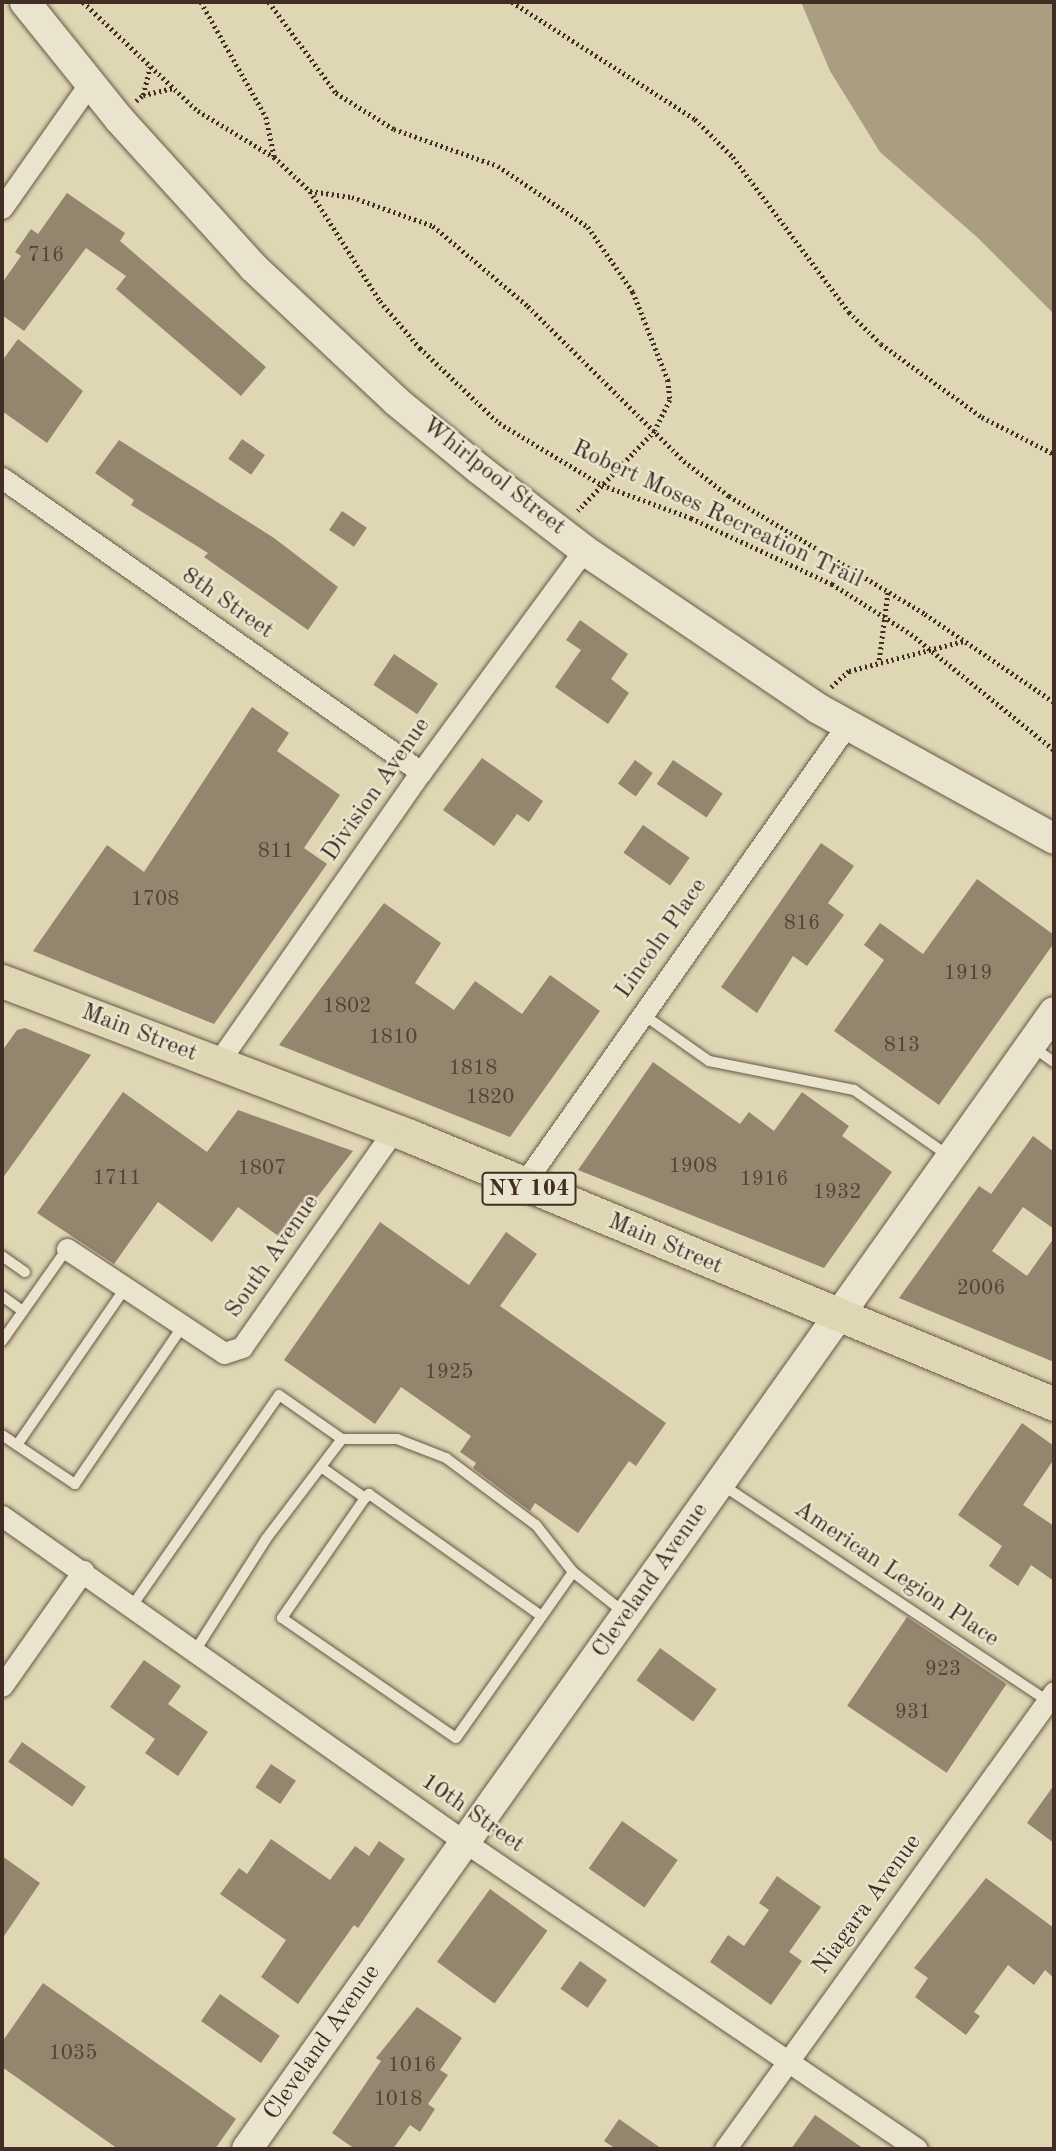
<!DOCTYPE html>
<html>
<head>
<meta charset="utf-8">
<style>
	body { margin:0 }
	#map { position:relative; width:1056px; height:2151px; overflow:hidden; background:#dfd6b3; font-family:"Old Standard TT",serif }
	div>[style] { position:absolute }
	.water>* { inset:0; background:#a99d82 }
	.building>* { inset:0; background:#93856e; transform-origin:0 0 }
	.path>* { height:4.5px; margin-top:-2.25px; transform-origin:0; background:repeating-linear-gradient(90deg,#412d23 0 2px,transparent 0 5.5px) }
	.roads { filter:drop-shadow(0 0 2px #685747) drop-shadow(0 0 2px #685747) }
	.lane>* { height:10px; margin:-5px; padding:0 5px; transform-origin:5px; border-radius:5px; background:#eae4ce }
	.street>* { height:21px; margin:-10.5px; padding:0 10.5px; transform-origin:10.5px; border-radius:10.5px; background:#eae4ce }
	.secondary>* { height:30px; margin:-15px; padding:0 15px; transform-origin:15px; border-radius:15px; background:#eae4ce }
	.primary>* { height:33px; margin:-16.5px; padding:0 16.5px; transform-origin:16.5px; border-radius:16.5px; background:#dfd6b3 }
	span { translate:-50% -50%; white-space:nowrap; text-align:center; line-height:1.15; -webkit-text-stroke:5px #eae4ce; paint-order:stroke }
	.number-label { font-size:21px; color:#564336 }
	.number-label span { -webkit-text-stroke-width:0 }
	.shield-label span { padding:2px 5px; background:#eae4ce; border:2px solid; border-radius:5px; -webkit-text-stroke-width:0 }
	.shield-label { font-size:23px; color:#412d23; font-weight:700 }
	.street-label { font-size:24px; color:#412d23 }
	.frame { position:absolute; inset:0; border:4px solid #412d23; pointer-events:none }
</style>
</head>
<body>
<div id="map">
	<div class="water">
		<div style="clip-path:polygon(801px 2px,1054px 2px,1054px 314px,978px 238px,880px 152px,830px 71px)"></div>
	</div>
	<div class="building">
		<div style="clip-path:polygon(67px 193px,125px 233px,120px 241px,266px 367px,241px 396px,116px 289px,126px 276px,86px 248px,24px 331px,2px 315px,2px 283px,21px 256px,15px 252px,31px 229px,38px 234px)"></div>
		<div style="clip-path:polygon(18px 339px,83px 391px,47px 443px,2px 411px,2px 361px)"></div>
		<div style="left:242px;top:439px;width:28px;height:24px;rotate:35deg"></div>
		<div style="clip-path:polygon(119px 440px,274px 538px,338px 587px,308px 630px,204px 557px,208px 553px,131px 505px,134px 500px,95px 473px)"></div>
		<div style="left:342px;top:511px;width:30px;height:23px;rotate:34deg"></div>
		<div style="clip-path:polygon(580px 620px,628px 654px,611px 679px,629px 693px,608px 724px,555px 687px,581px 650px,566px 640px)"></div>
		<div style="left:394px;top:654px;width:53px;height:37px;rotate:34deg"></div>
		<div style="clip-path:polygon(252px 707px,289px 733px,277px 751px,340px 795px,304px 848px,327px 864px,214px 1024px,33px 951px,107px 845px,144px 872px)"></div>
		<div style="clip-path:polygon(482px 758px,543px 801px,529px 822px,517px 814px,494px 846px,443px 810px)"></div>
		<div style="left:635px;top:760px;width:22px;height:29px;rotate:36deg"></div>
		<div style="left:673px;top:760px;width:60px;height:29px;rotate:34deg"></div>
		<div style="left:643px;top:825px;width:57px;height:34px;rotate:35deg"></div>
		<div style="clip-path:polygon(821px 843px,854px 866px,828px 903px,844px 915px,807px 966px,793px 956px,757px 1013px,721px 987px)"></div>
		<div style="clip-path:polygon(977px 879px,1054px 935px,1054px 943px,939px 1105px,834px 1031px,884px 960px,864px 945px,880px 923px,923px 954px)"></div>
		<div style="clip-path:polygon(384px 903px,441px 943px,415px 983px,454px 1010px,475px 981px,522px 1014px,550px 975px,600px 1011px,510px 1137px,279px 1045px)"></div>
		<div style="clip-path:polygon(25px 1028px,91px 1055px,2px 1179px,2px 1051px,17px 1030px)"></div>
		<div style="clip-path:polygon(653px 1062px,740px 1124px,749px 1112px,774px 1131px,802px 1092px,849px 1126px,842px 1136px,892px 1172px,824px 1268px,578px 1170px)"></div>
		<div style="clip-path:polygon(123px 1092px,207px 1152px,238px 1110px,353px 1151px,284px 1240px,238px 1207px,212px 1242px,158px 1202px,114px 1264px,37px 1213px)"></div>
		<div style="clip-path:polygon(1033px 1136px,1054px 1152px,1054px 1229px,1023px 1207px,992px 1251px,1027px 1276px,1054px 1238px,1054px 1362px,899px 1298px,979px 1186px,991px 1194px)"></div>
		<div style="clip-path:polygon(380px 1222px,469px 1285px,506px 1232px,537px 1254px,500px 1306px,666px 1423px,636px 1466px,629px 1461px,578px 1533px,535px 1503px,530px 1511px,473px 1468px,476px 1463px,460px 1452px,471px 1436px,401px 1387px,375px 1424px,284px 1360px)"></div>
		<div style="clip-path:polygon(1022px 1423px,1054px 1446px,1054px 1459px,1023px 1505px,1054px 1526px,1054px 1581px,1031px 1565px,1018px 1586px,989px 1566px,1002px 1546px,958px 1515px)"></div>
		<div style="left:907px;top:1617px;width:120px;height:107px;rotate:34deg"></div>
		<div style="left:660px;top:1648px;width:70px;height:40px;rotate:36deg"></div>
		<div style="clip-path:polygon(144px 1660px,181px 1686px,168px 1704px,208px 1732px,178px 1776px,145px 1753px,155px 1739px,110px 1707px)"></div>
		<div style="left:22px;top:1742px;width:78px;height:24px;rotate:35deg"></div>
		<div style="left:271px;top:1764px;width:30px;height:28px;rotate:34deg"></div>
		<div style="clip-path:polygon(1054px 1785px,1054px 1843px,1027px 1823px)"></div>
		<div style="left:622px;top:1821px;width:68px;height:58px;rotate:35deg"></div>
		<div style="clip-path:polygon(271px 1839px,330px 1880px,355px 1846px,369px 1856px,379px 1841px,405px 1859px,358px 1928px,354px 1925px,298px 2004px,261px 1977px,286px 1940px,220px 1894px,239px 1868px,247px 1874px)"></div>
		<div style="clip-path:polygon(2px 1856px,40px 1883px,2px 1939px)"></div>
		<div style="clip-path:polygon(777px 1876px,821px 1907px,789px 1952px,802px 1961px,771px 2005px,710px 1962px,728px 1935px,744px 1946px,769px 1910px,759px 1903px)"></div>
		<div style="clip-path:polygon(986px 1878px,1054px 1928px,1054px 1978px,1045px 1970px,1034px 1985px,1008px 1965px,974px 2012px,980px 2016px,966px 2035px,915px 1997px,928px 1978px,914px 1968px)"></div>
		<div style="left:490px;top:1889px;width:71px;height:90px;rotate:36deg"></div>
		<div style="left:580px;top:1961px;width:33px;height:34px;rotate:35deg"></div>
		<div style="clip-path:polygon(43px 1983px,236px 2119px,215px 2149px,118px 2149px,2px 2067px,2px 2042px)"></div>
		<div style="left:220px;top:1994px;width:73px;height:33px;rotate:35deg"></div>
		<div style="clip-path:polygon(417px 2007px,462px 2038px,440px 2070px,448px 2075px,428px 2104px,435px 2109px,420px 2132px,410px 2125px,393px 2149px,355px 2149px,332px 2133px,381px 2061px,376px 2058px)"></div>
		<div style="clip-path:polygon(815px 2115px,864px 2149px,791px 2149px)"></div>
		<div style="clip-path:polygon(619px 2119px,662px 2149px,616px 2149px,604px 2141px)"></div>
	</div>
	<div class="path">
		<div style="left:83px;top:2px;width:158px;rotate:43.5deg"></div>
		<div style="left:198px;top:111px;width:89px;rotate:31.2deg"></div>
		<div style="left:274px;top:157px;width:50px;rotate:43.4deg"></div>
		<div style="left:310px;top:191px;width:130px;rotate:57.5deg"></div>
		<div style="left:380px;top:301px;width:62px;rotate:49.6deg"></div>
		<div style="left:420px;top:348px;width:109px;rotate:43.5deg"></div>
		<div style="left:499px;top:423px;width:120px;rotate:31deg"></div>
		<div style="left:602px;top:485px;width:95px;rotate:20.3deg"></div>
		<div style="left:691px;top:518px;width:156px;rotate:25.1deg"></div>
		<div style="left:832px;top:584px;width:93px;rotate:32.3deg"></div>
		<div style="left:911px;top:634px;width:184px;rotate:39deg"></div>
		<div style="left:201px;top:2px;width:132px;rotate:60.5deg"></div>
		<div style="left:266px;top:117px;width:40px;rotate:78deg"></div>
		<div style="left:269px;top:2px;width:113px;rotate:53.6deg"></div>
		<div style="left:336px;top:93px;width:68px;rotate:31.8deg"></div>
		<div style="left:394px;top:129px;width:110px;rotate:19.6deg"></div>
		<div style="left:498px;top:166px;width:109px;rotate:34.1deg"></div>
		<div style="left:588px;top:227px;width:79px;rotate:55.3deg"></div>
		<div style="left:633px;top:292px;width:95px;rotate:68.3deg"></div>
		<div style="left:668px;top:380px;width:20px;rotate:84deg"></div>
		<div style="left:670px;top:400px;width:34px;rotate:116deg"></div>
		<div style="left:655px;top:431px;width:111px;rotate:133.9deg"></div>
		<div style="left:512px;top:2px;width:217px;rotate:32.6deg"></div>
		<div style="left:695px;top:119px;width:54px;rotate:45deg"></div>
		<div style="left:733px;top:157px;width:194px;rotate:53.2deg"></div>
		<div style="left:849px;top:312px;width:45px;rotate:45deg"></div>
		<div style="left:881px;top:344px;width:125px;rotate:35.9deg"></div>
		<div style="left:982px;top:417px;width:81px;rotate:27.2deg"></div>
		<div style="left:143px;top:95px;width:31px;rotate:-13deg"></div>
		<div style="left:136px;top:101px;width:9px;rotate:-41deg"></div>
		<div style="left:143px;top:95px;width:29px;rotate:-76deg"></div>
		<div style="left:310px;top:191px;width:42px;rotate:8.1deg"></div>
		<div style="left:352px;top:197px;width:86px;rotate:19.7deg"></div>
		<div style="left:433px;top:226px;width:124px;rotate:40.1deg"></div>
		<div style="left:528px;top:306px;width:220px;rotate:44.8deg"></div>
		<div style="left:684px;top:461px;width:57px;rotate:37.9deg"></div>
		<div style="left:729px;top:496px;width:229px;rotate:31deg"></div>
		<div style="left:925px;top:614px;width:156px;rotate:34.3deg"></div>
		<div style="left:879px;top:660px;width:70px;rotate:-82.6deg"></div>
		<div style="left:831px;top:687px;width:24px;rotate:-42deg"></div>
		<div style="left:849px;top:671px;width:118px;rotate:-14.7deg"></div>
	</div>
	<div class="roads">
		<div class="lane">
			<div style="left:641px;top:1013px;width:83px;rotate:35.2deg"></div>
			<div style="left:709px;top:1061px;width:148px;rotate:11.3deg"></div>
			<div style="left:854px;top:1090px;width:116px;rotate:34.8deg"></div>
			<div style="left:1033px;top:1047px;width:26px;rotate:36deg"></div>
			<div style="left:2px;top:1256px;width:28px;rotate:35deg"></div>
			<div style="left:2px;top:1296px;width:26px;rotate:36deg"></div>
			<div style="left:2px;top:1341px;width:113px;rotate:-54.8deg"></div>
			<div style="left:2px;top:1435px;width:88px;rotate:33.9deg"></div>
			<div style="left:75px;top:1484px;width:190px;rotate:-55.7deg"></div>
			<div style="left:342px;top:1439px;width:55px"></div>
			<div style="left:397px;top:1439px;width:53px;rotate:21.2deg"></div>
			<div style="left:446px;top:1458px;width:112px;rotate:36.7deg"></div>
			<div style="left:536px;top:1525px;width:60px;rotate:51.8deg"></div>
			<div style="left:573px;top:1572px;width:68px;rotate:38.4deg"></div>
			<div style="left:17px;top:1445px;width:192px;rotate:-55.4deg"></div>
			<div style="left:321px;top:1467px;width:54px;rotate:35.2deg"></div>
			<div style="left:365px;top:1498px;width:146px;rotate:124.7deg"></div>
			<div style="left:282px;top:1618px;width:211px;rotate:34.6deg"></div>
			<div style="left:456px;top:1738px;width:203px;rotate:-54.8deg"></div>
			<div style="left:721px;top:1484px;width:392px;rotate:33.6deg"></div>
			<div style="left:365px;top:1498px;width:6px;rotate:-45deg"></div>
			<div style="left:369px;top:1494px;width:211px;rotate:35.3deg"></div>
			<div style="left:132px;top:1606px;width:257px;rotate:-55.1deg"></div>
			<div style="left:279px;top:1395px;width:77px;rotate:34.9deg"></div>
			<div style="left:195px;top:1651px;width:133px;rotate:-57.6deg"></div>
			<div style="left:266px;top:1539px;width:126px;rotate:-52.8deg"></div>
		</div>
		<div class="street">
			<div style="left:2px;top:208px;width:151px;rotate:-54.9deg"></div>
			<div style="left:2px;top:478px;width:512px;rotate:35.06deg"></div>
			<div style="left:217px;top:1064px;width:356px;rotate:-55.1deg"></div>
			<div style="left:421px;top:772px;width:275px;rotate:-53.7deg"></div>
			<div style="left:522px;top:1186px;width:564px;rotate:-54.82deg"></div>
			<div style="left:67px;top:1249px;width:188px;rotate:33.5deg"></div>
			<div style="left:224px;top:1353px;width:19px;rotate:-18deg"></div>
			<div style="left:242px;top:1347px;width:265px;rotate:-55deg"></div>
			<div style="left:2px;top:1516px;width:566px;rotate:35.15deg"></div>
			<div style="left:465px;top:1842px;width:546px;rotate:34.18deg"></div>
			<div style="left:2px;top:1686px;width:141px;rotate:-54.8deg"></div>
			<div style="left:725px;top:2149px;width:563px;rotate:-54.25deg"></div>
		</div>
		<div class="secondary">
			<div style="left:25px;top:2px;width:150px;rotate:51.2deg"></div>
			<div style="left:119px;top:119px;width:200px;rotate:47.8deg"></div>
			<div style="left:253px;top:267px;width:196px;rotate:43.1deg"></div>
			<div style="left:396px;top:401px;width:107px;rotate:39.3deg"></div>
			<div style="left:479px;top:469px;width:133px;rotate:37.6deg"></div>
			<div style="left:584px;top:550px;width:282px;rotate:34.1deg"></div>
			<div style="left:817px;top:708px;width:271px;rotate:28.9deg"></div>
			<div style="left:247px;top:2149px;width:1394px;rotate:-54.63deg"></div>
		</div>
		<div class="primary">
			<div style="left:2px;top:981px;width:436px;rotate:20.8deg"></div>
			<div style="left:410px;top:1136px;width:698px;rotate:22.59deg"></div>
		</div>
	</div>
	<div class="number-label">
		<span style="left:46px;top:256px">716</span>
		<span style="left:276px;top:852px">811</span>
		<span style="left:155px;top:900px">1708</span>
		<span style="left:802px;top:924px">816</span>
		<span style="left:968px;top:974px">1919</span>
		<span style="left:347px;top:1007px">1802</span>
		<span style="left:393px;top:1038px">1810</span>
		<span style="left:902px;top:1046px">813</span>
		<span style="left:473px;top:1069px">1818</span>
		<span style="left:490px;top:1098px">1820</span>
		<span style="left:693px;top:1167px">1908</span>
		<span style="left:262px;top:1169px">1807</span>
		<span style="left:117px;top:1179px">1711</span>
		<span style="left:764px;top:1180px">1916</span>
		<span style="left:837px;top:1193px">1932</span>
		<span style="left:981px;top:1289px">2006</span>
		<span style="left:449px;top:1373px">1925</span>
		<span style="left:943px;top:1670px">923</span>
		<span style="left:913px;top:1713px">931</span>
		<span style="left:73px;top:2054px">1035</span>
		<span style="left:412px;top:2066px">1016</span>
		<span style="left:398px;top:2100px">1018</span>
	</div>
	<div class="shield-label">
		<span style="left:529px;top:1189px">NY 104</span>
	</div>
	<div class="street-label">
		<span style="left:493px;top:477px;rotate:38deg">Whirlpool Street</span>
		<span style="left:717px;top:515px;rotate:25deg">Robert Moses Recreation Trail</span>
		<span style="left:227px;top:604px;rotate:35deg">8th Street</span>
		<span style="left:377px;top:790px;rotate:-55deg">Division Avenue</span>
		<span style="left:662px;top:939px;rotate:-55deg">Lincoln Place</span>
		<span style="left:139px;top:1034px;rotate:21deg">Main Street</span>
		<span style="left:665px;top:1245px;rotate:23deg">Main Street</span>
		<span style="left:273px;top:1257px;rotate:-55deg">South Avenue</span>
		<span style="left:896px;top:1575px;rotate:34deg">American Legion Place</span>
		<span style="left:651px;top:1581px;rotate:-55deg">Cleveland Avenue</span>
		<span style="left:472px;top:1814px;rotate:35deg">10th Street</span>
		<span style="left:868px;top:1905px;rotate:-54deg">Niagara Avenue</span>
		<span style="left:323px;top:2043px;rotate:-55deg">Cleveland Avenue</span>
	</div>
	<div class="frame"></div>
</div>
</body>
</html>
